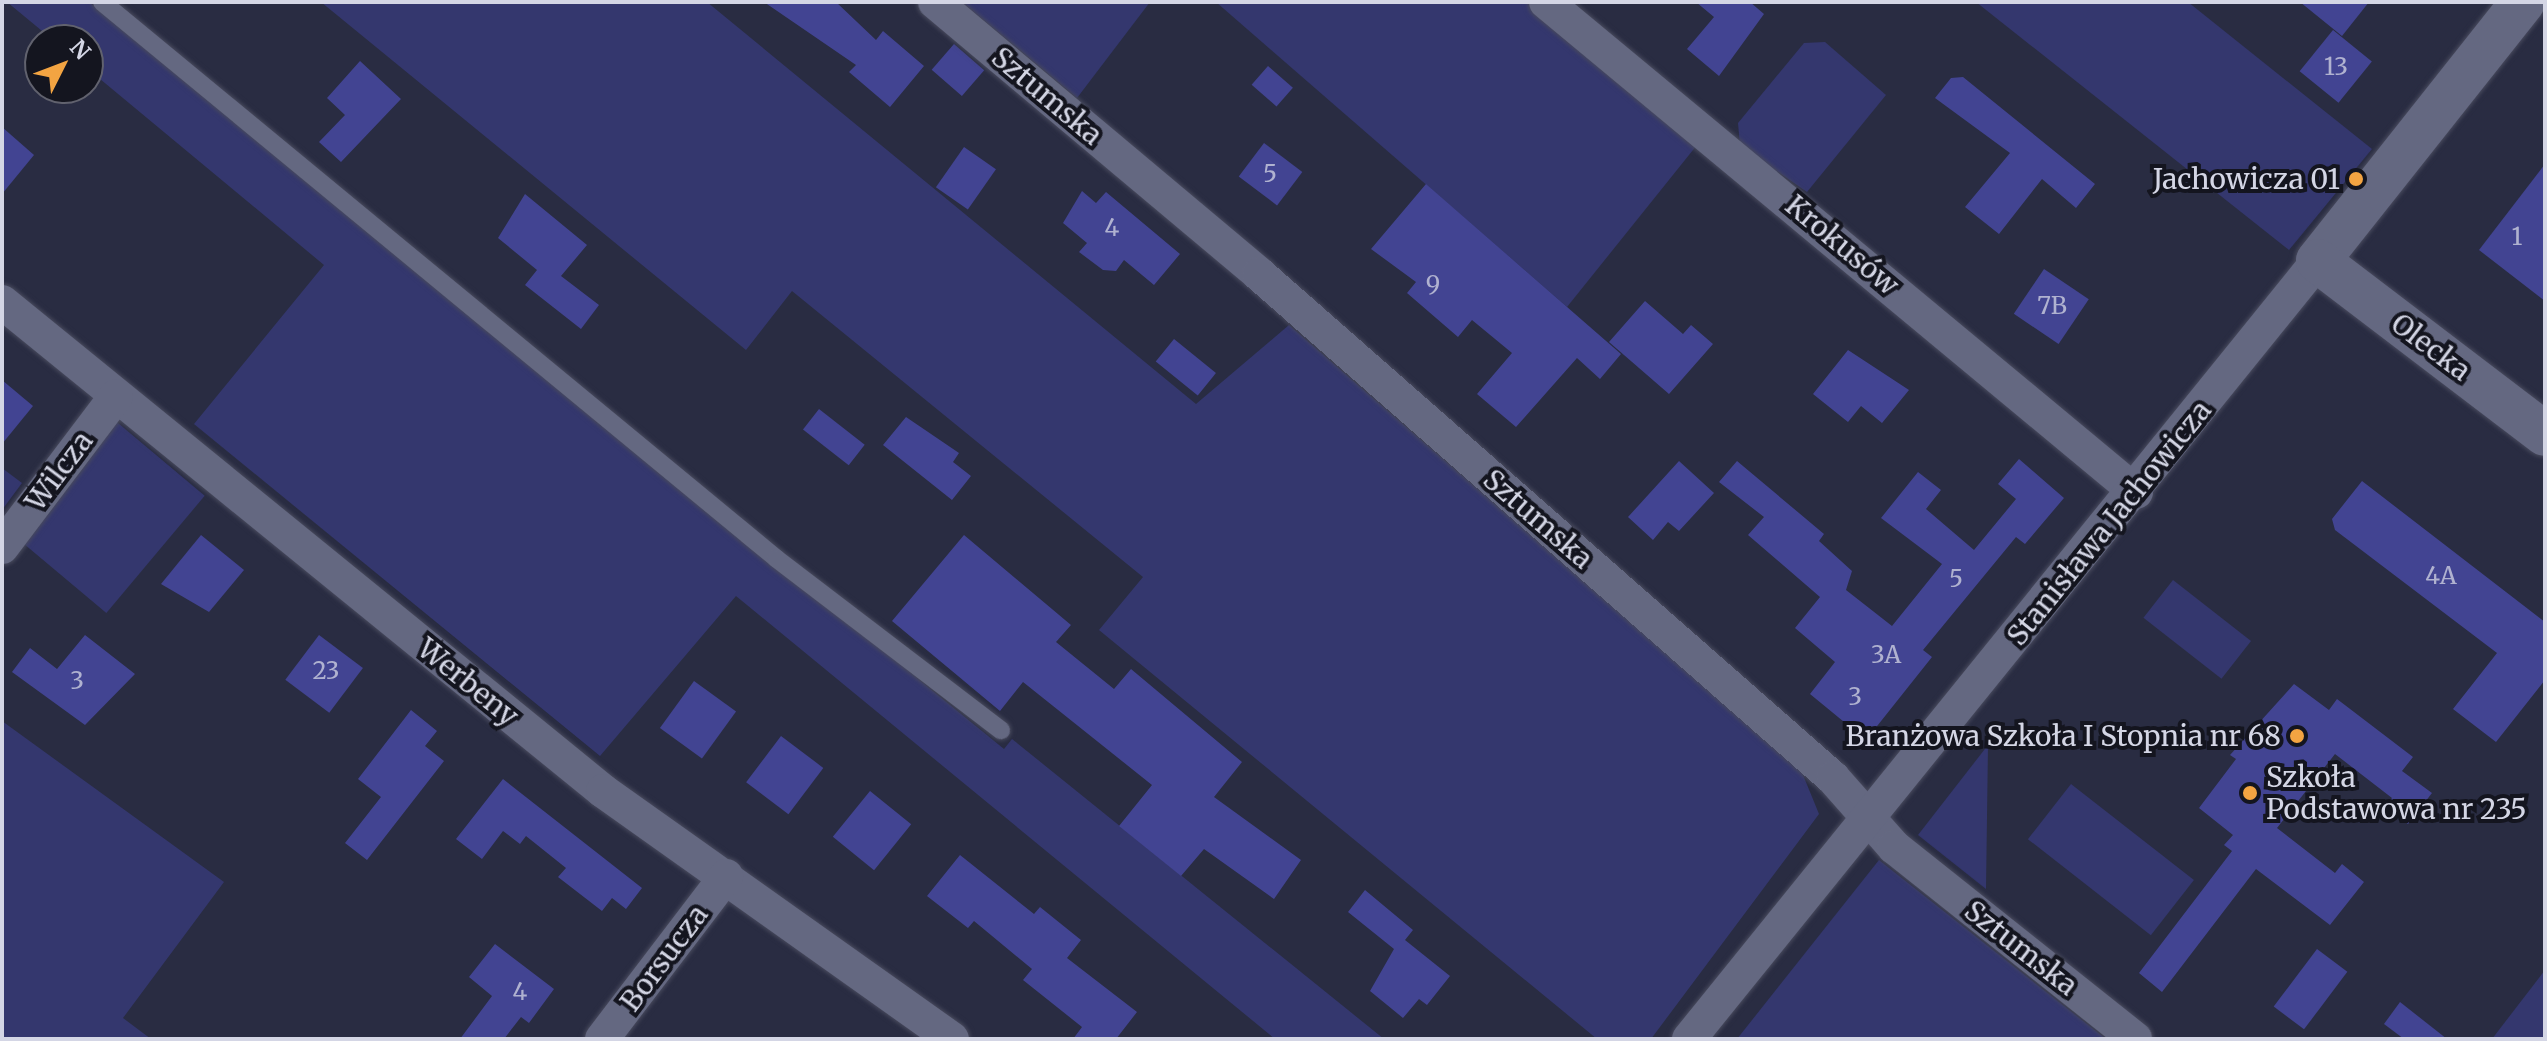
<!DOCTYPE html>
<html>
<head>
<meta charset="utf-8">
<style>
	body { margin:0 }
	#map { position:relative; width:2547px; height:1041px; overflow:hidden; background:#292c42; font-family:Merriweather,serif }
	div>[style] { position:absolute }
	.green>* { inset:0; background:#34376e; transform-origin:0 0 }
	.building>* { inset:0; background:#424492; transform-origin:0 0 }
	.roads { filter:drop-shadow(0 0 2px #484a5d) drop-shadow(0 0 2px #484a5d) }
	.lane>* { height:18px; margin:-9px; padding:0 9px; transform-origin:9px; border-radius:9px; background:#646881 }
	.street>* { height:34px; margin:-17px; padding:0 17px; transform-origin:17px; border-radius:17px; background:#646881 }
	.secondary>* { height:44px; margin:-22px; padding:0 22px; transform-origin:22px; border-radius:22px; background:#646881 }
	.dots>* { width:22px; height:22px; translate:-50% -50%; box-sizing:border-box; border:4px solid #14151f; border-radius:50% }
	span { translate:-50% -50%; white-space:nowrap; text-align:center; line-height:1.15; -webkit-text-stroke:8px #14151f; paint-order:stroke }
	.number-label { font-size:24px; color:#b0b2d0 }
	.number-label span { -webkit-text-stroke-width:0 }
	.street-label { font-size:28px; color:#d4d6e5 }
	.poi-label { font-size:28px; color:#d4d6e5 }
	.right { translate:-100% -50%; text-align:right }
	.left { translate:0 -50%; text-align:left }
	.frame { position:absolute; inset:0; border:4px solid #d4d6e5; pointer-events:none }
	.north { position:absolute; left:24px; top:24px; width:80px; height:80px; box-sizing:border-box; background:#14151f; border:2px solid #61626e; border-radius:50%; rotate:48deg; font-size:22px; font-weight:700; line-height:32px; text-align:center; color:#d4d6e5 }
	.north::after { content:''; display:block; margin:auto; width:28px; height:36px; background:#f3a442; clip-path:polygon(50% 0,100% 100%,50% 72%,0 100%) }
</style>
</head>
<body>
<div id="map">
	<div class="green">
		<div style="clip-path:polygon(7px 2px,89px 2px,1004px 749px,1012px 739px,1384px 1039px,1275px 1039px,736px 596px,600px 756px,194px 424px,324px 265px,88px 69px,88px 40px,53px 40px)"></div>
		<div style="clip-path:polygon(321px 2px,707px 2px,1196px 404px,1289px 325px,1801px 770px,1819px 814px,1651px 1039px,1597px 1039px,1099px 630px,1143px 577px,792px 291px,746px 350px)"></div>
		<div style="clip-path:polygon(962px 2px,1150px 2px,1077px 98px)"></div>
		<div style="clip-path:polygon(1216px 2px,1526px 2px,1697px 145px,1567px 307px)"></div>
		<div style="clip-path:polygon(1976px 2px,2188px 2px,2372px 149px,2289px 250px)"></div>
		<div style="clip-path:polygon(1825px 42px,1886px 95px,1807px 192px,1740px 146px,1738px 123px,1804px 43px)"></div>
		<div style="left:112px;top:418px;width:121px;height:153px;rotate:40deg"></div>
		<div style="clip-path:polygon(2px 468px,22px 483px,2px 510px)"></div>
		<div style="left:2173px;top:580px;width:99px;height:48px;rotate:38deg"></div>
		<div style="clip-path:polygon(2px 721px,224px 882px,123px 1018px,151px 1039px,2px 1039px)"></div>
		<div style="clip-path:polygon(1988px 745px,1986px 889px,1918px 835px)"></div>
		<div style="left:2071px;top:784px;width:156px;height:70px;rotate:38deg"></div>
		<div style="clip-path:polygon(1879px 860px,2106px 1039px,1737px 1039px)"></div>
		<div style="clip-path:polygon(2545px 970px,2545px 1039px,2492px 1039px)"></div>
	</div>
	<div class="building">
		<div style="clip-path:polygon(764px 2px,836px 2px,876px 40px,883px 31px,924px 66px,890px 107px,849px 72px,856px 65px)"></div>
		<div style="clip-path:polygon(1696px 2px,1750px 2px,1764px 14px,1719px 76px,1687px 49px,1714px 17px)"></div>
		<div style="clip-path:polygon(2300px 2px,2369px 2px,2342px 36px)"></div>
		<div style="left:2333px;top:30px;width:50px;height:53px;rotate:39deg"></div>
		<div style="left:954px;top:44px;width:40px;height:34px;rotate:41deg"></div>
		<div style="clip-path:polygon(360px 61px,401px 99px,341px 162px,319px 142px,345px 115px,327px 98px)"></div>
		<div style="left:1268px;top:66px;width:33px;height:25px;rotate:41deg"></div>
		<div style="clip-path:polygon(1963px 77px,2095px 184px,2076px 208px,2042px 179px,1999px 234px,1965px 207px,2010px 153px,1935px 98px,1951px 78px)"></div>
		<div style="clip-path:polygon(2px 127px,34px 155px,2px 194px)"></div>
		<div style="left:1264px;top:143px;width:48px;height:42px;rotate:37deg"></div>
		<div style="left:964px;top:147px;width:39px;height:49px;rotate:35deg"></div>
		<div style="clip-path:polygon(2545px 164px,2545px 301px,2479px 250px)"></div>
		<div style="clip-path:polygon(1426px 184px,1621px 354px,1600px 379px,1577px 358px,1516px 427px,1477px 394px,1512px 353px,1472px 320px,1458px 337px,1407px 293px,1416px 282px,1371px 249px)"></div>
		<div style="clip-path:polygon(1082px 191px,1096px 203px,1106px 192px,1180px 254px,1154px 285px,1124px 260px,1116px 271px,1103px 270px,1079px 252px,1087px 243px,1063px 223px)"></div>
		<div style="clip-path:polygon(525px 194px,587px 245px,561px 276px,599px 305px,581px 329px,525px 285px,537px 270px,498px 238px)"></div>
		<div style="left:2044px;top:269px;width:54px;height:54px;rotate:34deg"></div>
		<div style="clip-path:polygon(1645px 301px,1683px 334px,1691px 325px,1713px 344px,1669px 394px,1609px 342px)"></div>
		<div style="left:1174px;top:339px;width:54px;height:29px;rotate:39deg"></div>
		<div style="clip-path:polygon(1848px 350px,1909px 390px,1882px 423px,1861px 406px,1848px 422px,1813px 394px)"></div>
		<div style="clip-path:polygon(2px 380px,33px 406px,2px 444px)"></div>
		<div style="left:819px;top:409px;width:58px;height:26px;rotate:38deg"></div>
		<div style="clip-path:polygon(906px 417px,959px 453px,953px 462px,971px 476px,952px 500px,883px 445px)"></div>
		<div style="clip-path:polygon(2019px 459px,2064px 498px,2025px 544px,2016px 537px,1923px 650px,1932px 657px,1866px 740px,1810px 694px,1835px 662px,1795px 628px,1820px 597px,1748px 535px,1764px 517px,1719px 482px,1737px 461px,1824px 534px,1819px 541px,1852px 571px,1846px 590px,1892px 626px,1942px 564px,1881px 518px,1918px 472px,1941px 490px,1926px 509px,1974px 550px,2016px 499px,1998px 484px)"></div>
		<div style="clip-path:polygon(1679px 461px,1714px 493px,1679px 531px,1668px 522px,1653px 540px,1628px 517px)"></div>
		<div style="clip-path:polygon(2362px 481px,2545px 622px,2545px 680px,2496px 742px,2453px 709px,2497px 653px,2335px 530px,2332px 519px)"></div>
		<div style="clip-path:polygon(201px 535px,244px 570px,209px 612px,161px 584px)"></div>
		<div style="clip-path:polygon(964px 535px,1071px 625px,1056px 642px,1114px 689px,1131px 669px,1242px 762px,1214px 797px,1301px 860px,1274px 899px,1204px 849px,1181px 876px,1119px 826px,1152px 785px,1023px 682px,1000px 711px,892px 621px)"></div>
		<div style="clip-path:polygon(85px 635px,135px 674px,85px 725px,12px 672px,30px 648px,57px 669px)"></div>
		<div style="left:319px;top:635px;width:55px;height:56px;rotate:37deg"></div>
		<div style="left:694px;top:681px;width:52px;height:58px;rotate:36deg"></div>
		<div style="clip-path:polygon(2294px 684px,2329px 710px,2337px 699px,2413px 757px,2402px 771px,2432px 793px,2408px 824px,2385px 807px,2392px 798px,2335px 754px,2277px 828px,2335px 873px,2342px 864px,2364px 882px,2330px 925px,2256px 869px,2162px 992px,2139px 973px,2232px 851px,2224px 845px,2233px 835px,2199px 808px,2236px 759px,2230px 755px)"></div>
		<div style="clip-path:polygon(411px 710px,437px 731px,425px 746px,444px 761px,367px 860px,345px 843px,381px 797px,358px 779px)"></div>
		<div style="left:781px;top:736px;width:53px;height:58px;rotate:37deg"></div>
		<div style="clip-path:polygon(503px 779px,642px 888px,626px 909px,612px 898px,602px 911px,558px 877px,566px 868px,526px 836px,520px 844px,503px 831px,482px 859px,456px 839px)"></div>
		<div style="left:870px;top:791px;width:53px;height:59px;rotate:39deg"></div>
		<div style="clip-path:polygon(960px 855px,1034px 914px,1040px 907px,1081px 940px,1067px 958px,1137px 1012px,1116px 1039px,1073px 1039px,1082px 1027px,1023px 980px,1032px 969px,974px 921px,968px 928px,927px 896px)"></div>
		<div style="clip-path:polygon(1365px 890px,1413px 930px,1405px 940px,1450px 976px,1427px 1005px,1419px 999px,1403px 1018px,1370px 991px,1394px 949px,1348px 912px)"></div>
		<div style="clip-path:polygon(495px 944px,554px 989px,529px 1023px,521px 1017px,504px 1039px,460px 1039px,492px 996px,469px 977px)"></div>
		<div style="left:2317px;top:949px;width:38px;height:72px;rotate:37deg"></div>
		<div style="clip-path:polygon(2400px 1002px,2447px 1039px,2404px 1039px,2384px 1024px)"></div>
	</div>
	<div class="roads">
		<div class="lane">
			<div style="left:102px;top:2px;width:875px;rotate:39.53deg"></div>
			<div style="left:777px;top:559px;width:282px;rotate:37.4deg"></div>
		</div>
		<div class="street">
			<div style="left:935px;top:2px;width:423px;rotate:40deg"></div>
			<div style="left:1259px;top:274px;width:764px;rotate:41.28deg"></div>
			<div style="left:1833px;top:778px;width:92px;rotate:48.5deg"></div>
			<div style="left:1894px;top:847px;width:308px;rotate:38.5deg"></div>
			<div style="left:1546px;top:2px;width:767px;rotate:39.71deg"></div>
			<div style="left:2px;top:302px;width:775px;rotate:39.13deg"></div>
			<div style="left:603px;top:791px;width:428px;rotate:35.4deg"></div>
			<div style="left:2px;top:547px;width:189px;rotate:-52.9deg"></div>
			<div style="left:602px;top:1039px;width:205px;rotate:-52.7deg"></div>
			<div style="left:1689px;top:1039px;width:1000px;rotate:-51.05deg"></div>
		</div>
		<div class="secondary">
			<div style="left:2523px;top:2px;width:330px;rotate:128.4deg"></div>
			<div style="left:2318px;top:261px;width:285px;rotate:37.3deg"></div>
		</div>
	</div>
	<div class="dots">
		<div style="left:2356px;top:179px;background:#f3a442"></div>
		<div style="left:2297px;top:736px;background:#f3a442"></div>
		<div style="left:2250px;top:793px;background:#f3a442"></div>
	</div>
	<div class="number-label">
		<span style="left:2336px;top:67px">13</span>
		<span style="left:1270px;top:174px">5</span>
		<span style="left:1112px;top:228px">4</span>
		<span style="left:2517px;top:237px">1</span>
		<span style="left:1433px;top:285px">9</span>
		<span style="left:2052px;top:306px">7B</span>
		<span style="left:2441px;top:576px">4A</span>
		<span style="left:1956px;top:579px">5</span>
		<span style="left:1886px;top:655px">3A</span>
		<span style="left:326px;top:671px">23</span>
		<span style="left:77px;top:681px">3</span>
		<span style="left:1855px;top:697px">3</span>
		<span style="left:520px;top:992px">4</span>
	</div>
	<div class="street-label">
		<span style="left:1047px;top:96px;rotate:40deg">Sztumska</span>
		<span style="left:1842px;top:245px;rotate:40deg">Krokusów</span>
		<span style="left:2431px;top:347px;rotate:37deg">Olecka</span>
		<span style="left:59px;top:471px;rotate:-53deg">Wilcza</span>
		<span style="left:1538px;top:519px;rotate:41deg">Sztumska</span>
		<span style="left:2109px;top:523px;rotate:-51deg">Stanisława Jachowicza</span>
		<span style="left:468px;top:682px;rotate:39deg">Werbeny</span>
		<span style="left:2021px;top:948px;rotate:38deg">Sztumska</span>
		<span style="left:664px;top:958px;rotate:-53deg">Borsucza</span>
	</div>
	<div class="poi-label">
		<span class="right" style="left:2340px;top:179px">Jachowicza 01</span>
		<span class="right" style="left:2281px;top:736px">Branżowa Szkoła I Stopnia nr 68</span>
		<span class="left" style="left:2266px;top:793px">Szkoła<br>Podstawowa nr 235</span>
	</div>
	<div class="frame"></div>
	<div class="north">N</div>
</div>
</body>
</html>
